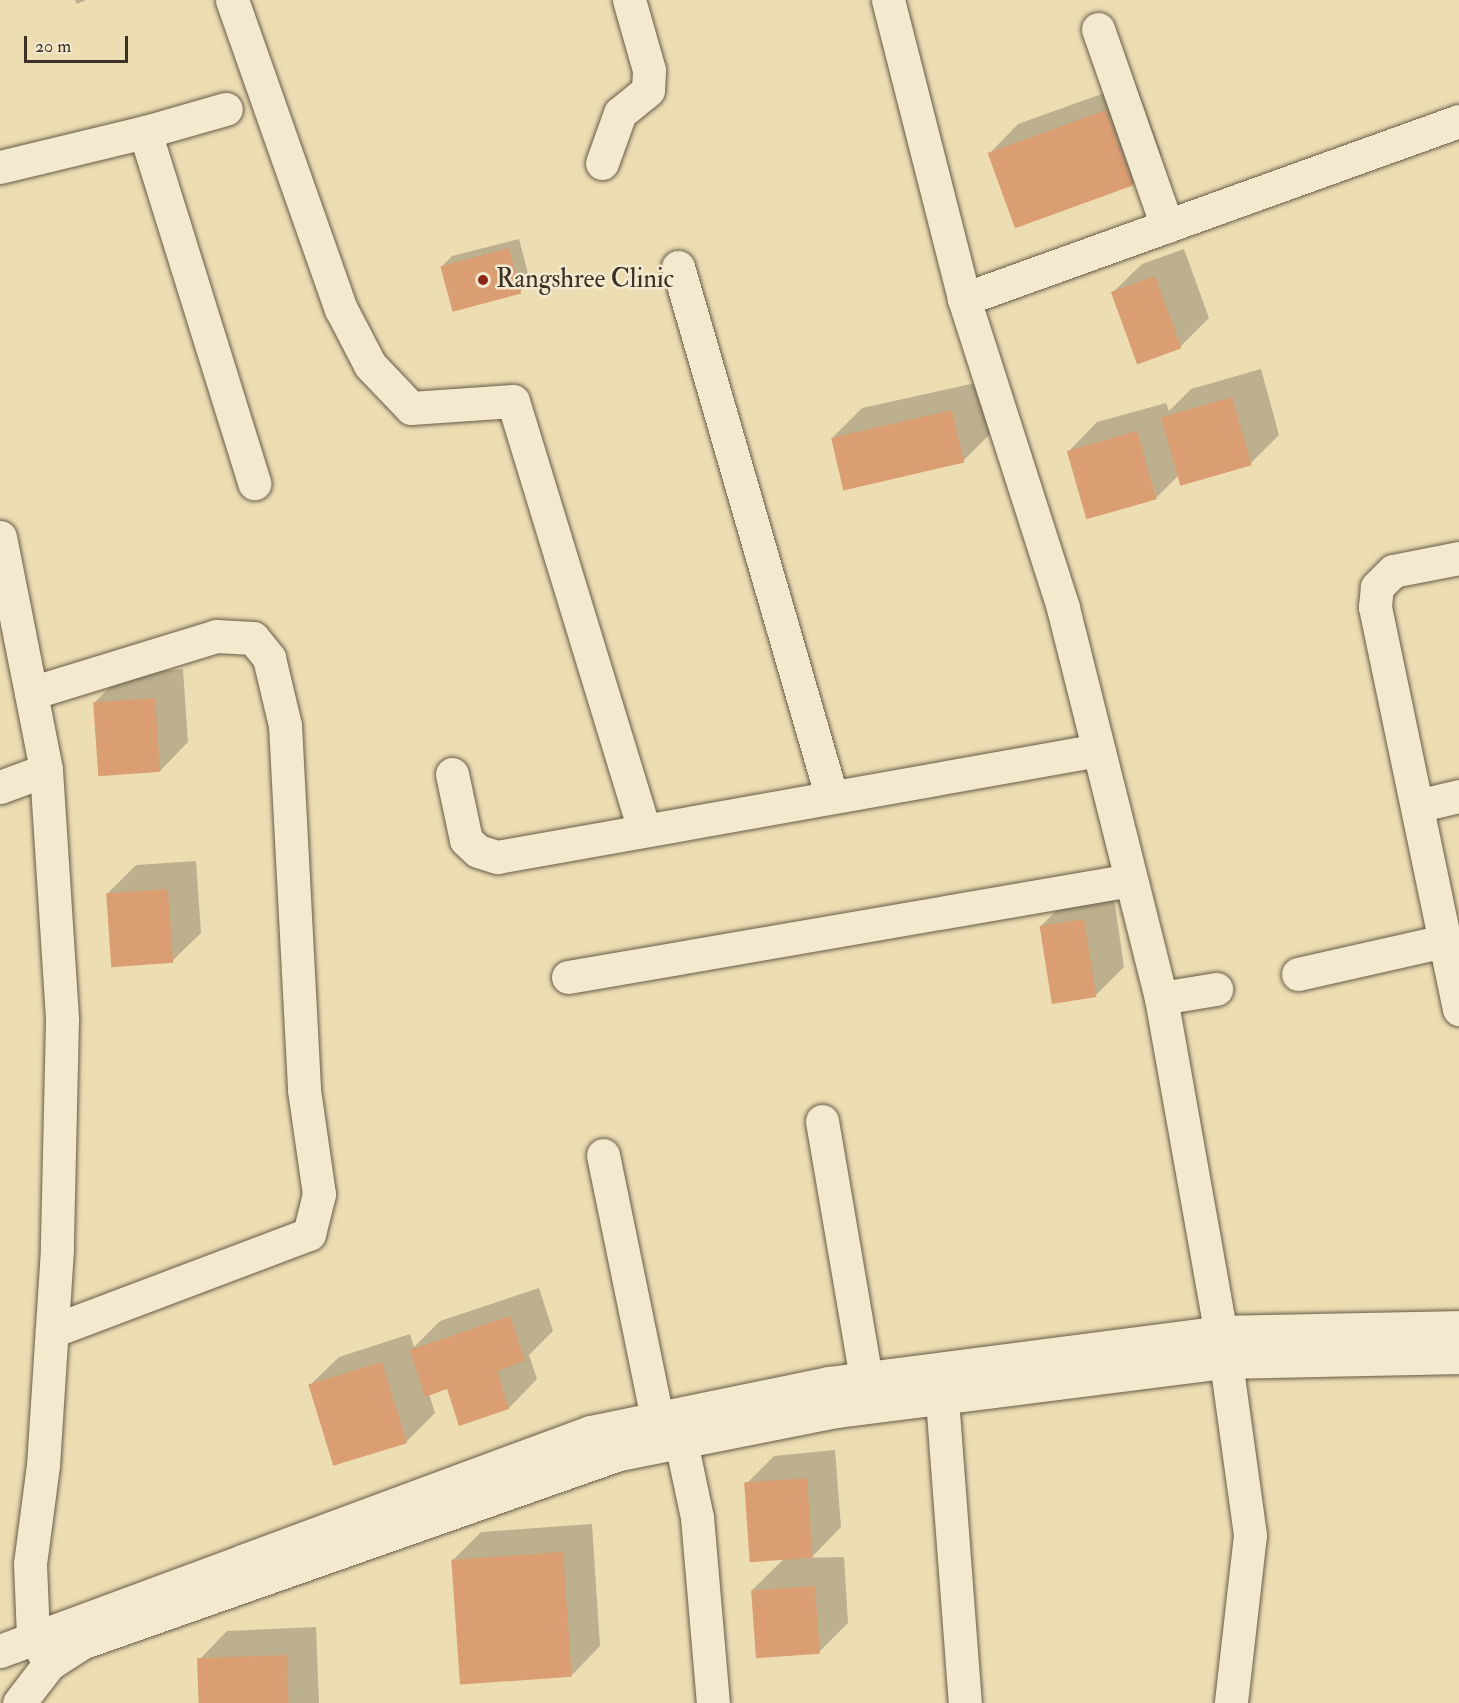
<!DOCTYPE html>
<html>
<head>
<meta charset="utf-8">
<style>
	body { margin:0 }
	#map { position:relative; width:1459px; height:1703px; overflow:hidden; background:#ecddb3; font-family:"IM FELL Double Pica",serif }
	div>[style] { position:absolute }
	.shadow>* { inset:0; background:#0003 }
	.building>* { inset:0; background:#db9e72; transform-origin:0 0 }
	.roads { filter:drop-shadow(0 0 2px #675b48) drop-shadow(0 0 2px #675b48) }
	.street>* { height:33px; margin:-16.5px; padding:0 16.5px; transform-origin:16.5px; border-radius:16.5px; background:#f3e9ce }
	.secondary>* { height:33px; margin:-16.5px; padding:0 16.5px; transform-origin:16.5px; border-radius:16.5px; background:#f3e9ce }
	.dots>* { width:16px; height:16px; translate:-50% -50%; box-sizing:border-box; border:3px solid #f3e9ce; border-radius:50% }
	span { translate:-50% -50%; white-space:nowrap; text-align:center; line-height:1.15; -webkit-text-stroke:5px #f3e9ce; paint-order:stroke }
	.poi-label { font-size:26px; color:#3b3025 }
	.left { translate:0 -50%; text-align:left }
	.scale { position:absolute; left:24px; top:36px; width:104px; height:27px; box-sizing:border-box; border:3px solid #3b3025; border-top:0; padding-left:8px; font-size:18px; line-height:21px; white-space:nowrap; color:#3b3025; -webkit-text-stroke:4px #f3e9ce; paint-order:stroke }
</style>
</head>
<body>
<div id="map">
	<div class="shadow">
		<div style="clip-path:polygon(75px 0,86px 0,77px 4px)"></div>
		<div style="clip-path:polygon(1135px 82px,1162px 155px,1133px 184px,990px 153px,1018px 124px)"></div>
		<div style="clip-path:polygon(519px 239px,530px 281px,520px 292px,442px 266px,452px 256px)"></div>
		<div style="clip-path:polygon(1184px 249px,1209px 318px,1180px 347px,1113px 292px,1142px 264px)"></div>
		<div style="clip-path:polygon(1261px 369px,1279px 435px,1250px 464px,1179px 475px,1156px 498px,1069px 451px,1097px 422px,1166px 403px,1169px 411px,1191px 389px)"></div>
		<div style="clip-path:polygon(980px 382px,992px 432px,963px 461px,833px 437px,862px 408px)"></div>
		<div style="clip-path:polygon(183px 669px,188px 742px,160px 771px,94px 703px,123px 674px)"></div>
		<div style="clip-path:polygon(196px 861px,201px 933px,172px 961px,107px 894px,136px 865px)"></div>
		<div style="clip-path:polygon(1113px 891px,1124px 967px,1095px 996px,1041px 926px,1070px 897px)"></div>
		<div style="clip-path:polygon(539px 1288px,553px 1331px,529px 1355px,537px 1379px,509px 1408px,448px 1387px,429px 1394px,435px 1413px,406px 1442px,310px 1385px,339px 1357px,410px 1334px,414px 1347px,440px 1321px)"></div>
		<div style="clip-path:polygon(835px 1450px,841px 1527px,813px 1556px,791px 1558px,844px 1557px,848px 1623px,819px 1652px,752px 1590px,784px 1559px,745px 1485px,774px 1456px)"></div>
		<div style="clip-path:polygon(592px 1524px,600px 1646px,572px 1675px,452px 1561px,481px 1532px)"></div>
		<div style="clip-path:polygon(316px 1627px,319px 1703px,200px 1703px,199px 1660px,227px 1631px)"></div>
	</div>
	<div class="building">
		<div style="left:1106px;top:110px;width:80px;height:126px;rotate:70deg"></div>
		<div style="left:509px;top:248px;width:47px;height:71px;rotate:75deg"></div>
		<div style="left:1155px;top:276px;width:77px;height:47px;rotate:70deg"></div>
		<div style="left:1232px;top:397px;width:71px;height:74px;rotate:74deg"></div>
		<div style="left:952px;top:410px;width:54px;height:124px;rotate:77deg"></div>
		<div style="left:1137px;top:431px;width:71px;height:73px;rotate:74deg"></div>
		<div style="left:155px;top:698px;width:74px;height:62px;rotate:86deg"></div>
		<div style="left:168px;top:889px;width:74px;height:62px;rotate:86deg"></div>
		<div style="left:1084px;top:919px;width:79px;height:45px;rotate:81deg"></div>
		<div style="clip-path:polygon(510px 1316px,525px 1361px,497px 1371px,509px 1409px,459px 1426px,447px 1389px,425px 1397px,410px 1350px)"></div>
		<div style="left:382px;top:1362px;width:85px;height:77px;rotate:73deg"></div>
		<div style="left:807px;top:1478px;width:80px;height:63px;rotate:86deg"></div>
		<div style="left:563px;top:1552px;width:125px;height:112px;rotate:86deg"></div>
		<div style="left:815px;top:1586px;width:68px;height:64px;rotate:86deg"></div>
		<div style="left:287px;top:1655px;width:48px;height:90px;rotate:88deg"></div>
	</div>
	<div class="roads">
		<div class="street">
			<div style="left:232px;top:0;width:328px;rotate:70.6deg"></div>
			<div style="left:341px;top:309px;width:63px;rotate:62.6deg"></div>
			<div style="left:370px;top:365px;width:59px;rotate:46.4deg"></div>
			<div style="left:411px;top:408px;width:102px;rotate:-3.9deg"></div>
			<div style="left:513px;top:401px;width:445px;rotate:73deg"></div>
			<div style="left:1098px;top:29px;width:209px;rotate:70.7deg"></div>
			<div style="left:145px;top:132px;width:84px;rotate:-15.9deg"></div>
			<div style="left:602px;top:163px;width:53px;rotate:-70.2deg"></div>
			<div style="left:620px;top:113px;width:36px;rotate:-39deg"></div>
			<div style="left:648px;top:90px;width:20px;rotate:-87deg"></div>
			<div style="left:649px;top:70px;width:73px;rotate:-105.9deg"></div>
			<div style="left:0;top:167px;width:149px;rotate:-13.6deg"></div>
			<div style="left:145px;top:132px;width:368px;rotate:72.7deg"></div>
			<div style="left:678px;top:267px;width:550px;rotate:73.84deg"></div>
			<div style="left:964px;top:299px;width:526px;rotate:-19.78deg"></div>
			<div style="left:1459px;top:558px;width:67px;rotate:168.9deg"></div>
			<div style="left:1393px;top:571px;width:23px;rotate:135deg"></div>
			<div style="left:1377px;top:587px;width:20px;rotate:96deg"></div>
			<div style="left:1375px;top:607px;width:411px;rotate:78.2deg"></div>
			<div style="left:31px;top:693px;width:194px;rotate:-17.1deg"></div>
			<div style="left:216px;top:636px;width:37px;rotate:3deg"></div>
			<div style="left:253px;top:638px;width:26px;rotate:51deg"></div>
			<div style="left:269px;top:658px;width:69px;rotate:76.6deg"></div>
			<div style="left:285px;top:725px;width:365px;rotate:87deg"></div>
			<div style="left:304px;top:1090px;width:105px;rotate:81.8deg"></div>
			<div style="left:319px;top:1194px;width:41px;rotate:104deg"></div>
			<div style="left:309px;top:1234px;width:275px;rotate:159.3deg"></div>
			<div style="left:452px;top:774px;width:67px;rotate:78deg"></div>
			<div style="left:466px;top:840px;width:16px;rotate:43deg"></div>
			<div style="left:478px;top:851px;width:20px;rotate:18deg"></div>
			<div style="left:497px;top:857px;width:611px;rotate:-10.08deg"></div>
			<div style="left:0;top:787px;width:49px;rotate:-20.3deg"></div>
			<div style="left:1417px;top:806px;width:43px;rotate:-13.4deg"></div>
			<div style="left:1298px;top:974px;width:151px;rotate:-12.7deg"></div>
			<div style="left:568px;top:977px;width:571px;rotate:-9.78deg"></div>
			<div style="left:1161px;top:998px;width:56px;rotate:-9.3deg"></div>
			<div style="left:822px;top:1121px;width:261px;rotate:80.3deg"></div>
			<div style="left:603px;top:1155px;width:268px;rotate:78.4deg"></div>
			<div style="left:942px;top:1399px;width:305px;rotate:85.7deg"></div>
			<div style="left:681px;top:1442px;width:77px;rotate:78deg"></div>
			<div style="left:697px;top:1517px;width:187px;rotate:85.1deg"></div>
		</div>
		<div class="secondary">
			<div style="left:888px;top:0;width:309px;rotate:75.7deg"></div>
			<div style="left:964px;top:299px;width:324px;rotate:72.2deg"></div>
			<div style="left:1063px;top:608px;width:402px;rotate:75.9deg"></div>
			<div style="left:1161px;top:998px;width:370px;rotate:79.9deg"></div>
			<div style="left:1226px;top:1362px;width:175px;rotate:82.1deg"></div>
			<div style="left:1250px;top:1535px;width:169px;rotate:96.5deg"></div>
			<div style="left:0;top:537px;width:237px;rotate:78.8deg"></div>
			<div style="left:46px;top:770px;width:251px;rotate:86.3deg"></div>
			<div style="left:62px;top:1020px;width:229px;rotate:91.3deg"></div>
			<div style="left:57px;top:1249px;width:216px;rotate:93.7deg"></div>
			<div style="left:43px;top:1465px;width:100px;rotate:97.5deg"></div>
			<div style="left:30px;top:1564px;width:71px;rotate:87.6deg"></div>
			<div style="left:33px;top:1635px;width:22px;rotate:60deg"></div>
			<div style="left:0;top:1651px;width:629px;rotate:-20.36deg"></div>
			<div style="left:590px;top:1432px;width:244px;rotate:-11.6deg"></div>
			<div style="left:829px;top:1383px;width:395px;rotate:-7.4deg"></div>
			<div style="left:1221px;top:1332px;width:238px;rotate:-1.2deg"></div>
			<div style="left:19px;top:1703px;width:49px;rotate:-52.4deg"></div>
			<div style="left:49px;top:1664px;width:38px;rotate:-33deg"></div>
			<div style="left:81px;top:1643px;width:570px;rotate:-19.36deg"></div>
			<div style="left:619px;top:1454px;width:221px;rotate:-11.2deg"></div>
			<div style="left:836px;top:1411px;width:393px;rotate:-7.2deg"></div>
			<div style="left:1226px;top:1362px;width:233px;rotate:-1.2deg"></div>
		</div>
	</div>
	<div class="dots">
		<div style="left:483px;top:280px;background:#8f2418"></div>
	</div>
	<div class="poi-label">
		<span class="left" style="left:496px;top:280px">Rangshree Clinic</span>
	</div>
	<div class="scale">20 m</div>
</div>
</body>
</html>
